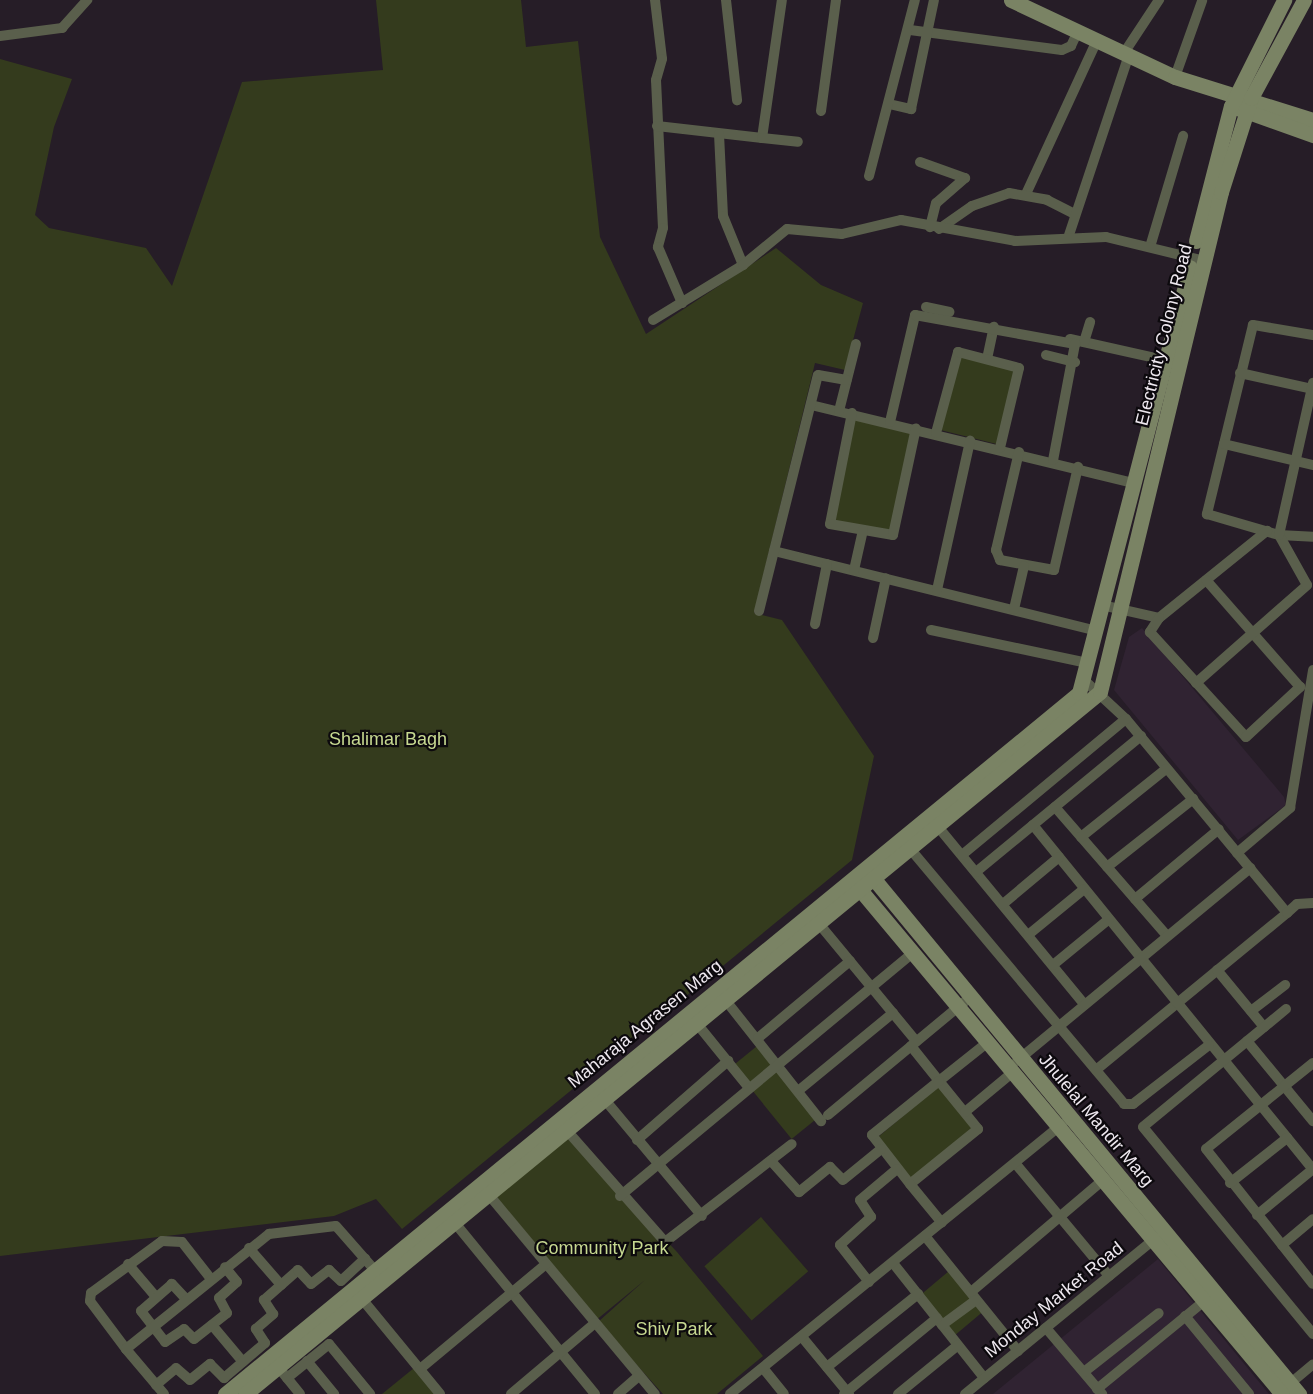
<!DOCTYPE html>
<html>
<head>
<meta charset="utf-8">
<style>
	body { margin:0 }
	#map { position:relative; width:1313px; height:1394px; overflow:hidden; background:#261d27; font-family:Helvetica,sans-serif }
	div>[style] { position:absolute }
	.built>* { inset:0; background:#302332 }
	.green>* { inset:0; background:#343b1d; transform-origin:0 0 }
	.street>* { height:10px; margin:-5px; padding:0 5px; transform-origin:5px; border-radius:5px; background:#5a5f4c }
	.secondary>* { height:15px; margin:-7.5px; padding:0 7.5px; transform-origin:7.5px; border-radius:7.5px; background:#7a8364 }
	span { translate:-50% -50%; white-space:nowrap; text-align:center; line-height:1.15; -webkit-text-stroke:4.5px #0c090d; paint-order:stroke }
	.street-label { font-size:18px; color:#eee8ef }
	.park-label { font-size:18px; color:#c7d991 }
</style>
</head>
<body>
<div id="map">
	<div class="built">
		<div style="clip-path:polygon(1142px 628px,1284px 797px,1286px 805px,1238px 840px,1114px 690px,1129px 637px)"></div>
		<div style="clip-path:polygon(1158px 1259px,1269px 1394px,993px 1394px)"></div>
	</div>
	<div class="green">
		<div style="clip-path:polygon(376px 0,521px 0,526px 47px,578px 41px,600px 237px,646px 334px,776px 248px,821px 285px,863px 303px,845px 370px,815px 363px,754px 613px,782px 620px,874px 756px,852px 860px,402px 1229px,376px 1199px,334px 1216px,0 1256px,0 59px,72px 79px,54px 127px,35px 215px,49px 228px,146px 248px,172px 286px,242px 82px,383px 70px)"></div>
		<div style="left:958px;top:355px;width:59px;height:77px;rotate:14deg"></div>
		<div style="left:854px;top:418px;width:60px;height:105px;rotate:12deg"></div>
		<div style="left:762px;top:1042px;width:94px;height:38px;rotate:51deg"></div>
		<div style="left:939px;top:1086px;width:55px;height:81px;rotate:50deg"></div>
		<div style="clip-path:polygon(568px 1137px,677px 1252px,763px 1356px,717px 1394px,663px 1394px,598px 1322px,645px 1280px,595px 1321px,494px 1198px)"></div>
		<div style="left:761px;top:1217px;width:72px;height:75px;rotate:49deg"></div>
		<div style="left:949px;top:1271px;width:53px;height:36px;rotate:50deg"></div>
		<div style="clip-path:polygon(414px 1368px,436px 1394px,382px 1394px)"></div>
	</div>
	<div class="street">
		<div style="left:655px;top:0;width:59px;rotate:83.2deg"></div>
		<div style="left:662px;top:59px;width:22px;rotate:106deg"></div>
		<div style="left:656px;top:80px;width:148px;rotate:87.3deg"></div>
		<div style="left:663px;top:228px;width:20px;rotate:105deg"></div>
		<div style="left:658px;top:247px;width:61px;rotate:66.8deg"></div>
		<div style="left:726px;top:0;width:101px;rotate:83.7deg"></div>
		<div style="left:910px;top:30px;width:153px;rotate:7.5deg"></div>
		<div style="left:1062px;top:50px;width:10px;rotate:-24deg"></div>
		<div style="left:1071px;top:46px;width:17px;rotate:-65deg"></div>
		<div style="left:0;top:36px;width:63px;rotate:-7.4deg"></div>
		<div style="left:62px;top:28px;width:38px;rotate:-48deg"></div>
		<div style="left:1124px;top:53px;width:64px;rotate:-56.6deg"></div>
		<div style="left:1175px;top:77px;width:81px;rotate:-70.4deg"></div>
		<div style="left:889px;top:104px;width:23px;rotate:13deg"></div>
		<div style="left:911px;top:109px;width:111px;rotate:-78.1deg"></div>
		<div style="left:821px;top:111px;width:112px;rotate:-82.3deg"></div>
		<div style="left:657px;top:126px;width:106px;rotate:6.5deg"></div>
		<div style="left:762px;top:138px;width:139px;rotate:-81.8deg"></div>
		<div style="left:719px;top:134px;width:82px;rotate:87.2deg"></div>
		<div style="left:723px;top:216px;width:53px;rotate:67.8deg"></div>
		<div style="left:762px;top:138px;width:36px;rotate:6deg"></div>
		<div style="left:920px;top:162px;width:48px;rotate:19.6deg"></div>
		<div style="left:965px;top:178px;width:38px;rotate:139deg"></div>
		<div style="left:936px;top:203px;width:25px;rotate:104deg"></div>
		<div style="left:869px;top:176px;width:182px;rotate:-75.4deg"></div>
		<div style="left:1026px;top:194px;width:170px;rotate:-65.2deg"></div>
		<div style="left:939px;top:229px;width:40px;rotate:-34.9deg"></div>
		<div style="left:972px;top:206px;width:39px;rotate:-19deg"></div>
		<div style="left:1009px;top:193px;width:39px;rotate:10deg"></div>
		<div style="left:1047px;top:200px;width:31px;rotate:27deg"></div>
		<div style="left:1069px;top:235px;width:190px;rotate:-71.6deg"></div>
		<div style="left:1150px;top:247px;width:116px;rotate:-73.4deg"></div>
		<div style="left:926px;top:307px;width:24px;rotate:12deg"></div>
		<div style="left:653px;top:320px;width:105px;rotate:-31.4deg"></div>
		<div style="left:743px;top:265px;width:57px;rotate:-39.3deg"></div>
		<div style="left:787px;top:229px;width:55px;rotate:5.2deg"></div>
		<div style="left:842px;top:234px;width:61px;rotate:-13.3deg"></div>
		<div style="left:901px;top:220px;width:116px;rotate:10.4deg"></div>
		<div style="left:1015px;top:241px;width:91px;rotate:-2.5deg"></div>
		<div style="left:1106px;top:237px;width:98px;rotate:13.6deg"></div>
		<div style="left:1313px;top:335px;width:61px;rotate:-170.5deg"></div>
		<div style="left:1253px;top:325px;width:195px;rotate:103.7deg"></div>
		<div style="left:1207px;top:514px;width:75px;rotate:16.3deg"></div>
		<div style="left:1279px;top:535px;width:34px;rotate:3deg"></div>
		<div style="left:1070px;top:339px;width:96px;rotate:12.6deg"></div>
		<div style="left:1084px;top:342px;width:21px;rotate:-73deg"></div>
		<div style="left:1046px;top:355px;width:30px;rotate:14deg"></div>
		<div style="left:987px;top:359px;width:33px;rotate:-78deg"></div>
		<div style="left:1240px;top:373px;width:75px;rotate:12.4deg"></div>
		<div style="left:811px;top:405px;width:332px;rotate:13.6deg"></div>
		<div style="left:839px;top:411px;width:69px;rotate:-75.8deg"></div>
		<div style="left:852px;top:413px;width:113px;rotate:101.2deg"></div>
		<div style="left:830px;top:524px;width:64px;rotate:9.9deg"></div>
		<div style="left:893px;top:535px;width:109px;rotate:-77.9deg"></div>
		<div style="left:890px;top:422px;width:110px;rotate:-76.8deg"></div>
		<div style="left:915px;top:315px;width:163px;rotate:10.3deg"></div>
		<div style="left:1075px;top:344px;width:118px;rotate:100.7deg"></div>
		<div style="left:936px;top:433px;width:84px;rotate:-74.8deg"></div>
		<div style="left:958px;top:352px;width:63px;rotate:14.7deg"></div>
		<div style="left:1019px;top:368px;width:82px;rotate:103.4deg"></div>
		<div style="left:1224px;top:444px;width:91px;rotate:13.3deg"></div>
		<div style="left:1019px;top:452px;width:101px;rotate:103.2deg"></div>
		<div style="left:996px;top:550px;width:11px;rotate:68deg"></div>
		<div style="left:1000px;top:560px;width:55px;rotate:10.5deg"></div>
		<div style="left:1054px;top:570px;width:106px;rotate:-76.9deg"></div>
		<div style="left:774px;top:551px;width:333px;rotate:13.9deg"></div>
		<div style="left:854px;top:570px;width:41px;rotate:-77.3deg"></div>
		<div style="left:937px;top:590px;width:153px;rotate:-77.5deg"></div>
		<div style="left:1106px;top:606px;width:54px;rotate:12.8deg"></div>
		<div style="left:1159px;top:618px;width:139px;rotate:-38.9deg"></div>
		<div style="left:1014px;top:609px;width:44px;rotate:-76.9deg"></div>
		<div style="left:759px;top:611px;width:243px;rotate:-76deg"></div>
		<div style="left:818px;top:375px;width:29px;rotate:10deg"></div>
		<div style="left:1159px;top:618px;width:17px;rotate:123deg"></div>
		<div style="left:1150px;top:632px;width:142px;rotate:47.6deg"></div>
		<div style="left:1246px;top:737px;width:74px;rotate:-42.8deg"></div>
		<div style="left:1300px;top:687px;width:142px;rotate:-131.3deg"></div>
		<div style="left:815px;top:624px;width:61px;rotate:-78.7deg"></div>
		<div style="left:931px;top:630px;width:160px;rotate:11.9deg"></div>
		<div style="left:873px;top:638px;width:61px;rotate:-77.8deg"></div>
		<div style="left:1084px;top:680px;width:57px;rotate:42.9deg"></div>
		<div style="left:1126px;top:719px;width:252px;rotate:50.3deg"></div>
		<div style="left:1287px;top:913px;width:247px;rotate:140.6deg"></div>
		<div style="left:1196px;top:683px;width:148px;rotate:-41.4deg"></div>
		<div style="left:1307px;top:585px;width:57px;rotate:-119.2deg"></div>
		<div style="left:1279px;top:535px;width:156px;rotate:-77.4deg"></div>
		<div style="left:1055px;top:807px;width:171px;rotate:49deg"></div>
		<div style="left:1033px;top:825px;width:444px;rotate:50.9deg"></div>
		<div style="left:939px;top:828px;width:229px;rotate:50.5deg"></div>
		<div style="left:1081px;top:837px;width:109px;rotate:-38.7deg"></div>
		<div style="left:912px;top:851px;width:330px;rotate:50deg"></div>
		<div style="left:1124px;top:1104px;width:9px"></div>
		<div style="left:1133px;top:1104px;width:96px;rotate:-37.8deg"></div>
		<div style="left:1237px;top:853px;width:70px;rotate:-40.3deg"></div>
		<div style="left:1290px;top:808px;width:140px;rotate:-80.5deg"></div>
		<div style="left:962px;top:855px;width:213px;rotate:-39.7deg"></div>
		<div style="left:1107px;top:867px;width:110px;rotate:-38.3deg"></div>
		<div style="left:976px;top:872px;width:214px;rotate:-39.5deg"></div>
		<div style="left:1135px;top:899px;width:109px;rotate:-39.8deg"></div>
		<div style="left:1003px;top:904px;width:73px;rotate:-40deg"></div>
		<div style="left:1287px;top:913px;width:13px;rotate:-42deg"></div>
		<div style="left:1297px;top:904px;width:16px;rotate:-4deg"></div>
		<div style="left:820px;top:925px;width:151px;rotate:50.4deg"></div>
		<div style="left:1028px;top:935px;width:72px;rotate:-39.4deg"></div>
		<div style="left:1053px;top:965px;width:72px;rotate:-39.4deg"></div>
		<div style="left:1217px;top:970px;width:74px;rotate:50.5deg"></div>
		<div style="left:727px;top:1002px;width:152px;rotate:51.7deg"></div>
		<div style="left:1286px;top:1009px;width:185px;rotate:140.5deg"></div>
		<div style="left:1143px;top:1127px;width:268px;rotate:50.6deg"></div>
		<div style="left:1251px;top:1011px;width:43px;rotate:-37.4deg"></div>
		<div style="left:698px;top:1025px;width:81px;rotate:51deg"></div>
		<div style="left:758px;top:1038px;width:120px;rotate:-39.9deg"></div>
		<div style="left:1247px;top:1041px;width:104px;rotate:50.5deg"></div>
		<div style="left:911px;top:1046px;width:45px;rotate:51.3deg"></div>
		<div style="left:939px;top:1081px;width:63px;rotate:-38.5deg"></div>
		<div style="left:1017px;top:1061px;width:303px;rotate:-39.6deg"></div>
		<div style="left:1313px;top:1063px;width:137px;rotate:141.2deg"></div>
		<div style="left:1206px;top:1149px;width:172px;rotate:51.6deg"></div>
		<div style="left:939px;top:1081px;width:62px;rotate:50.9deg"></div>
		<div style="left:978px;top:1129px;width:87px;rotate:141deg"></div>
		<div style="left:910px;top:1184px;width:62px;rotate:-127.8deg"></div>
		<div style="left:872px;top:1135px;width:86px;rotate:-38.9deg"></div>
		<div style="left:798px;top:1091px;width:123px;rotate:-39.4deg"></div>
		<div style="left:605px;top:1100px;width:151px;rotate:50.1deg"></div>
		<div style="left:965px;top:1112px;width:62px;rotate:-39.8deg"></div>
		<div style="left:828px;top:1115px;width:185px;rotate:-39.7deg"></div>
		<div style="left:562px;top:1125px;width:156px;rotate:48.6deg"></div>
		<div style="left:665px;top:1242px;width:160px;rotate:-37.7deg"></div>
		<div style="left:637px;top:1140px;width:121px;rotate:-41deg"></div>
		<div style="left:771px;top:1161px;width:42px;rotate:47.9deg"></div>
		<div style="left:799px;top:1192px;width:40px;rotate:-39deg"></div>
		<div style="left:830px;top:1167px;width:18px;rotate:45deg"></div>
		<div style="left:843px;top:1180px;width:49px;rotate:-39.2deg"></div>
		<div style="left:1015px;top:1163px;width:147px;rotate:50.2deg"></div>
		<div style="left:1230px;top:1183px;width:73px;rotate:-38.3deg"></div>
		<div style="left:910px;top:1184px;width:50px;rotate:50.6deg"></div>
		<div style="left:489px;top:1195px;width:259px;rotate:50.2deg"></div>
		<div style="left:620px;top:1196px;width:381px;rotate:-39.7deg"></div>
		<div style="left:1257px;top:1215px;width:72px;rotate:-39.4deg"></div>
		<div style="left:455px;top:1223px;width:221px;rotate:50.7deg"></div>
		<div style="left:925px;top:1236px;width:148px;rotate:51deg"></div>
		<div style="left:1282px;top:1245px;width:40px;rotate:-40deg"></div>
		<div style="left:249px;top:1248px;width:49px;rotate:49.1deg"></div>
		<div style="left:893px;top:1263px;width:147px;rotate:51.6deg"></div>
		<div style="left:128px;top:1264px;width:43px;rotate:49.7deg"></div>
		<div style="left:869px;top:1282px;width:47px;rotate:-128.1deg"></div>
		<div style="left:840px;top:1245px;width:42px;rotate:-42.1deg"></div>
		<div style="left:871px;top:1217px;width:20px;rotate:-123deg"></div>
		<div style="left:860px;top:1200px;width:48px;rotate:-40deg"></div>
		<div style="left:971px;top:1292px;width:173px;rotate:-40.3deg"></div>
		<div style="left:186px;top:1299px;width:21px;rotate:-133deg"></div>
		<div style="left:172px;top:1284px;width:41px;rotate:138.9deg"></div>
		<div style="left:141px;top:1311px;width:39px;rotate:52deg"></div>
		<div style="left:165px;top:1342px;width:23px;rotate:-34deg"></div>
		<div style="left:184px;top:1329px;width:14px;rotate:45deg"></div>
		<div style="left:194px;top:1339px;width:42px;rotate:-38.2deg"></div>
		<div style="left:227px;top:1313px;width:17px;rotate:-118deg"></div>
		<div style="left:219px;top:1298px;width:24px;rotate:-42deg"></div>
		<div style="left:237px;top:1282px;width:19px;rotate:-129deg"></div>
		<div style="left:362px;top:1299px;width:123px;rotate:50.6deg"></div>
		<div style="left:1185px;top:1316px;width:101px;rotate:50.6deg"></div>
		<div style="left:212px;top:1325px;width:48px;rotate:50deg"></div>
		<div style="left:942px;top:1325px;width:42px;rotate:-36.3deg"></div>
		<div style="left:1046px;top:1328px;width:87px;rotate:49.7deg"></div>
		<div style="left:802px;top:1337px;width:74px;rotate:50.5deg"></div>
		<div style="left:126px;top:1349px;width:60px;rotate:-126.9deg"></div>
		<div style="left:90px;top:1301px;width:8px;rotate:-83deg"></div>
		<div style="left:91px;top:1293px;width:88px;rotate:-36.2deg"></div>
		<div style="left:162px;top:1241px;width:20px;rotate:3deg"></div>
		<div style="left:182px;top:1242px;width:47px;rotate:51.9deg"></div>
		<div style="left:307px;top:1361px;width:43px;rotate:50.7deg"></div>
		<div style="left:827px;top:1367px;width:117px;rotate:-38.7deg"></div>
		<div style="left:763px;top:1368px;width:33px;rotate:51deg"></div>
		<div style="left:420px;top:1369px;width:164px;rotate:-39.8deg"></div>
		<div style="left:1084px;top:1372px;width:95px;rotate:-38.2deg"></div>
		<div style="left:283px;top:1373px;width:27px;rotate:51deg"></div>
		<div style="left:287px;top:1378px;width:54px;rotate:-39deg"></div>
		<div style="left:329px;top:1344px;width:65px;rotate:50.6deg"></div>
		<div style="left:156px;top:1385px;width:26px;rotate:-40deg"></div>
		<div style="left:176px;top:1368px;width:18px;rotate:41deg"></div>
		<div style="left:190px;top:1380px;width:26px;rotate:-39deg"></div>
		<div style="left:210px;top:1364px;width:20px;rotate:45deg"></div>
		<div style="left:224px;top:1378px;width:54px;rotate:-40.5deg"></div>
		<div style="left:265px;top:1343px;width:17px;rotate:-123deg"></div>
		<div style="left:256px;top:1329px;width:23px;rotate:-41deg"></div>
		<div style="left:273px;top:1314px;width:17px;rotate:-123deg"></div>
		<div style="left:264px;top:1300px;width:45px;rotate:-41.4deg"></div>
		<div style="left:298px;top:1270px;width:19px;rotate:47deg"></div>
		<div style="left:311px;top:1284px;width:23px;rotate:-38deg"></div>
		<div style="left:329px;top:1270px;width:16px;rotate:43deg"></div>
		<div style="left:341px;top:1281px;width:33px;rotate:-43deg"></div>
		<div style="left:1286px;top:1387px;width:35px;rotate:-40deg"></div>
		<div style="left:1097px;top:1389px;width:139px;rotate:-39.4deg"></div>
		<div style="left:164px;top:1394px;width:59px;rotate:-130.2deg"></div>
		<div style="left:126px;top:1349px;width:184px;rotate:-38.8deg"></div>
		<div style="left:269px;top:1234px;width:67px;rotate:-6.8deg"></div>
		<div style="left:336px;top:1226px;width:67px;rotate:48.7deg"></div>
		<div style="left:511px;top:1394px;width:110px;rotate:-40.2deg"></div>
		<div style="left:618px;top:1394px;width:28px;rotate:-41deg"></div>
		<div style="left:730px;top:1394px;width:429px;rotate:-39.1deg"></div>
		<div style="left:844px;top:1394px;width:120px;rotate:-39.3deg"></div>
		<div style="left:898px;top:1394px;width:77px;rotate:-39.2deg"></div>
		<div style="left:965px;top:1394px;width:249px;rotate:-39.3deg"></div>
	</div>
	<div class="secondary">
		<div style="left:1011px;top:0;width:181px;rotate:25.2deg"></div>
		<div style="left:1175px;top:77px;width:145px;rotate:17.3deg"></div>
		<div style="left:1237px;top:108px;width:81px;rotate:19.6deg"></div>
		<div style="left:1196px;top:241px;width:139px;rotate:-75.5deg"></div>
		<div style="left:1231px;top:106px;width:119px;rotate:-63.4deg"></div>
		<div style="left:869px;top:873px;width:676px;rotate:50.47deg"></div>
		<div style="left:857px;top:886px;width:662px;rotate:50.08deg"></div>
		<div style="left:225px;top:1394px;width:1105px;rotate:-39.38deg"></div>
		<div style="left:1079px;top:693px;width:440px;rotate:-75.4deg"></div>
		<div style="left:245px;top:1394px;width:1106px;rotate:-39.39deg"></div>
		<div style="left:1100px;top:692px;width:514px;rotate:-76.4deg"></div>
		<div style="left:1221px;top:192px;width:99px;rotate:-72.3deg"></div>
		<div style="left:1251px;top:98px;width:111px;rotate:-61.6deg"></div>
	</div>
	<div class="street-label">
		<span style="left:1164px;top:335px;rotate:-76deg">Electricity Colony Road</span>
		<span style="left:645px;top:1024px;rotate:-39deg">Maharaja Agrasen Marg</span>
		<span style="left:1096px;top:1120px;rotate:50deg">Jhulelal Mandir Marg</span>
		<span style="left:1054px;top:1300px;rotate:-39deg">Monday Market Road</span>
	</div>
	<div class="park-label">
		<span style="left:388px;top:739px">Shalimar Bagh</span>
		<span style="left:602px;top:1248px">Community Park</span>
		<span style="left:674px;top:1329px">Shiv Park</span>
	</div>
</div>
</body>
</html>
